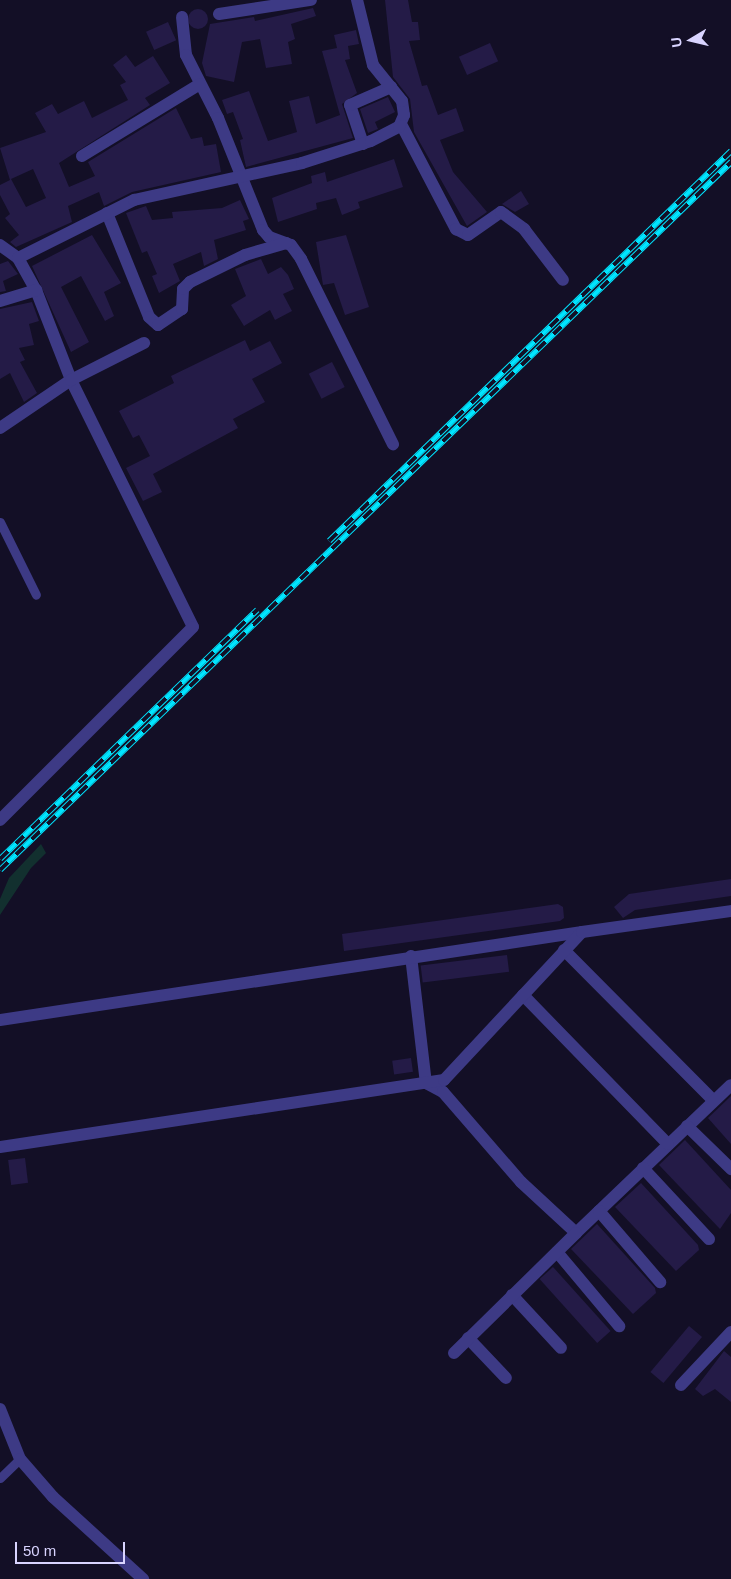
<!DOCTYPE html>
<html>
<head>
<meta charset="utf-8">
<style>
	body { margin:0 }
	#map { position:relative; width:731px; height:1579px; overflow:hidden; background:#130f26; font-family:Arial,sans-serif }
	div>[style] { position:absolute }
	.green>* { inset:0; background:#12302f }
	.building>* { inset:0; background:#241b47; transform-origin:0 0 }
	.round { border-radius:50% }
	.service>* { height:9px; margin:-4.5px; padding:0 4.5px; transform-origin:4.5px; border-radius:4.5px; background:#3d3a85 }
	.minor>* { height:12px; margin:-6px; padding:0 6px; transform-origin:6px; border-radius:6px; background:#3d3a85 }
	.rail>* { height:5.5px; margin-top:-2.75px; transform-origin:0; background:repeating-linear-gradient(90deg,#130f26 0 11px,#00e5ff 0 22px); box-sizing:border-box; border-block:1px solid #00e5ff }
	span { translate:-50% -50%; white-space:nowrap; text-align:center; line-height:1.15; -webkit-text-stroke:4.5px #130f26; paint-order:stroke }
	.north { position:absolute; left:666px; top:15px; width:50px; height:50px; -webkit-text-stroke:4px #130f26; paint-order:stroke; rotate:261deg; font-size:14px; font-weight:700; line-height:20px; text-align:center; color:#d9d4ff }
	.north::after { content:''; display:block; margin:auto; width:18px; height:22px; background:#d9d4ff; clip-path:polygon(50% 0,100% 100%,50% 72%,0 100%) }
	.scale { position:absolute; left:15px; top:1542px; width:110px; height:22px; box-sizing:border-box; border:2px solid #d9d4ff; border-top:0; padding-left:6px; font-size:15px; line-height:18px; white-space:nowrap; color:#d9d4ff; -webkit-text-stroke:4px #130f26; paint-order:stroke }
</style>
</head>
<body>
<div id="map">
	<div class="green">
		<div style="clip-path:polygon(41px 844px,46px 853px,31px 868px,0 915px,0 899px,9px 878px)"></div>
	</div>
	<div class="building">
		<div style="clip-path:polygon(385px 0,408px 0,412px 22px,418px 22px,420px 40px,409px 41px,422px 86px,427px 85px,438px 115px,456px 108px,464px 131px,440px 140px,453px 172px,487px 212px,467px 226px,414px 132px,410px 99px,393px 77px)"></div>
		<div style="clip-path:polygon(313px 8px,316px 16px,291px 24px,295px 39px,288px 42px,292px 64px,266px 68px,260px 39px,242px 42px,234px 82px,206px 76px,202px 63px,210px 24px,254px 17px,255px 21px)"></div>
		<div class="round" style="left:188px;top:9px;width:20px;height:20px"></div>
		<div style="left:168px;top:22px;width:20px;height:24px;rotate:66deg"></div>
		<div style="clip-path:polygon(356px 30px,359px 44px,348px 46px,350px 59px,345px 60px,357px 93px,342px 104px,353px 138px,246px 167px,240px 140px,243px 139px,233px 112px,227px 114px,222px 100px,249px 91px,268px 141px,297px 132px,289px 101px,309px 96px,316px 124px,340px 115px,322px 51px,337px 48px,334px 35px)"></div>
		<div style="left:490px;top:43px;width:20px;height:34px;rotate:66deg"></div>
		<div style="clip-path:polygon(evenodd,126px 55px,135px 67px,153px 56px,170px 83px,145px 98px,150px 105px,59px 163px,69px 187px,95px 176px,88px 162px,176px 108px,191px 139px,202px 137px,204px 146px,216px 144px,221px 172px,132px 192px,104px 206px,99px 192px,68px 206px,72px 222px,16px 247px,10px 242px,19px 235px,5px 218px,10px 214px,0 195px,0 185px,10px 180px,0 148px,46px 132px,35px 113px,52px 104px,58px 114px,84px 101px,92px 118px,128px 100px,120px 85px,126px 82px,113px 65px,126px 55px,33px 169px,46px 198px,26px 207px,11px 179px,33px 169px)"></div>
		<div style="clip-path:polygon(388px 97px,395px 112px,375px 122px,378px 129px,368px 133px,360px 109px)"></div>
		<div style="clip-path:polygon(394px 159px,403px 187px,358px 202px,360px 208px,342px 215px,336px 198px,316px 203px,317px 209px,278px 222px,272px 198px,312px 183px,311px 176px,325px 172px,327px 182px)"></div>
		<div style="clip-path:polygon(521px 191px,529px 204px,515px 212px,502px 204px)"></div>
		<div style="clip-path:polygon(240px 200px,249px 219px,243px 221px,246px 230px,214px 240px,218px 259px,204px 266px,201px 252px,173px 264px,180px 281px,159px 293px,152px 276px,157px 274px,147px 251px,142px 253px,126px 213px,146px 206px,152px 220px,173px 218px,172px 212px,222px 208px)"></div>
		<div style="clip-path:polygon(92px 235px,121px 283px,104px 292px,114px 316px,105px 321px,81px 276px,61px 287px,89px 342px,71px 352px,32px 266px)"></div>
		<div style="clip-path:polygon(346px 235px,369px 307px,345px 315px,334px 283px,323px 285px,316px 242px)"></div>
		<div style="clip-path:polygon(261px 259px,268px 274px,281px 267px,288px 275px,294px 289px,283px 294px,292px 311px,275px 320px,270px 310px,244px 326px,231px 305px,246px 296px,235px 269px)"></div>
		<div style="clip-path:polygon(8px 261px,18px 274px,3px 281px,6px 291px,0 292px,0 264px)"></div>
		<div style="clip-path:polygon(32px 302px,39px 321px,29px 324px,34px 345px,19px 348px,25px 360px,20px 362px,37px 393px,24px 402px,10px 373px,0 379px,0 309px)"></div>
		<div style="clip-path:polygon(245px 340px,250px 351px,270px 341px,282px 363px,252px 379px,265px 402px,233px 419px,238px 428px,153px 474px,162px 492px,143px 501px,126px 468px,150px 456px,139px 435px,133px 438px,119px 411px,174px 383px,171px 376px)"></div>
		<div style="left:332px;top:362px;width:28px;height:26px;rotate:63deg"></div>
		<div style="clip-path:polygon(731px 879px,731px 896px,635px 910px,623px 918px,614px 907px,629px 894px)"></div>
		<div style="clip-path:polygon(558px 904px,563px 907px,564px 918px,560px 921px,344px 951px,342px 934px)"></div>
		<div style="left:507px;top:955px;width:17px;height:87px;rotate:83deg"></div>
		<div style="left:411px;top:1058px;width:14px;height:19px;rotate:82deg"></div>
		<div style="clip-path:polygon(731px 1096px,731px 1144px,708px 1118px)"></div>
		<div style="clip-path:polygon(685px 1140px,731px 1190px,731px 1213px,720px 1229px,659px 1165px)"></div>
		<div style="left:25px;top:1158px;width:25px;height:17px;rotate:83deg"></div>
		<div style="clip-path:polygon(641px 1183px,698px 1245px,699px 1250px,676px 1271px,615px 1207px)"></div>
		<div style="clip-path:polygon(597px 1224px,655px 1288px,656px 1293px,633px 1314px,571px 1249px)"></div>
		<div style="left:553px;top:1267px;width:86px;height:18px;rotate:48deg"></div>
		<div style="left:689px;top:1326px;width:17px;height:60px;rotate:40deg"></div>
		<div style="clip-path:polygon(724px 1351px,731px 1357px,731px 1402px,715px 1389px,703px 1396px,695px 1389px)"></div>
	</div>
	<div class="service">
		<div style="left:0;top:522px;width:81px;rotate:63.7deg"></div>
		<div style="left:0;top:1478px;width:28px;rotate:-44deg"></div>
	</div>
	<div class="minor">
		<div style="left:219px;top:14px;width:93px;rotate:-8.7deg"></div>
		<div style="left:182px;top:17px;width:38px;rotate:84deg"></div>
		<div style="left:186px;top:55px;width:71px;rotate:63.1deg"></div>
		<div style="left:218px;top:118px;width:121px;rotate:68.1deg"></div>
		<div style="left:263px;top:230px;width:9px;rotate:49deg"></div>
		<div style="left:269px;top:237px;width:23px;rotate:20deg"></div>
		<div style="left:291px;top:245px;width:17px;rotate:54deg"></div>
		<div style="left:301px;top:259px;width:207px;rotate:63.6deg"></div>
		<div style="left:401px;top:124px;width:119px;rotate:62.4deg"></div>
		<div style="left:456px;top:229px;width:13px;rotate:27deg"></div>
		<div style="left:468px;top:235px;width:40px;rotate:-34.9deg"></div>
		<div style="left:501px;top:212px;width:29px;rotate:36deg"></div>
		<div style="left:524px;top:229px;width:64px;rotate:52.6deg"></div>
		<div style="left:363px;top:144px;width:41px;rotate:-108.4deg"></div>
		<div style="left:350px;top:105px;width:45px;rotate:-23.7deg"></div>
		<div style="left:82px;top:156px;width:138px;rotate:-31.4deg"></div>
		<div style="left:107px;top:213px;width:112px;rotate:68deg"></div>
		<div style="left:149px;top:317px;width:12px;rotate:42deg"></div>
		<div style="left:158px;top:325px;width:29px;rotate:-34deg"></div>
		<div style="left:182px;top:309px;width:20px;rotate:-87deg"></div>
		<div style="left:183px;top:289px;width:10px;rotate:-45deg"></div>
		<div style="left:190px;top:282px;width:61px;rotate:-26.1deg"></div>
		<div style="left:245px;top:255px;width:43px;rotate:-16.3deg"></div>
		<div style="left:0;top:245px;width:22px;rotate:36deg"></div>
		<div style="left:18px;top:258px;width:37px;rotate:61deg"></div>
		<div style="left:36px;top:290px;width:97px;rotate:68.7deg"></div>
		<div style="left:71px;top:380px;width:275px;rotate:63.7deg"></div>
		<div style="left:193px;top:627px;width:273px;rotate:135deg"></div>
		<div style="left:18px;top:258px;width:130px;rotate:-26.6deg"></div>
		<div style="left:134px;top:200px;width:172px;rotate:-12.4deg"></div>
		<div style="left:302px;top:163px;width:72px;rotate:-17.7deg"></div>
		<div style="left:371px;top:141px;width:31px;rotate:-27deg"></div>
		<div style="left:399px;top:127px;width:13px;rotate:-67deg"></div>
		<div style="left:404px;top:115px;width:14px;rotate:-98deg"></div>
		<div style="left:402px;top:101px;width:46px;rotate:-128.9deg"></div>
		<div style="left:373px;top:65px;width:67px;rotate:-103.8deg"></div>
		<div style="left:0;top:301px;width:38px;rotate:-17deg"></div>
		<div style="left:0;top:428px;width:86px;rotate:-34.1deg"></div>
		<div style="left:71px;top:380px;width:82px;rotate:-26.9deg"></div>
		<div style="left:564px;top:950px;width:211px;rotate:45.2deg"></div>
		<div style="left:411px;top:956px;width:128px;rotate:83.3deg"></div>
		<div style="left:426px;top:1083px;width:19px;rotate:28deg"></div>
		<div style="left:443px;top:1092px;width:119px;rotate:49.1deg"></div>
		<div style="left:521px;top:1182px;width:75px;rotate:42.8deg"></div>
		<div style="left:576px;top:1233px;width:214px;rotate:-43.7deg"></div>
		<div style="left:523px;top:995px;width:208px;rotate:45.8deg"></div>
		<div style="left:0;top:1020px;width:589px;rotate:-8.6deg"></div>
		<div style="left:687px;top:1126px;width:62px;rotate:44.3deg"></div>
		<div style="left:0;top:1147px;width:449px;rotate:-8.6deg"></div>
		<div style="left:444px;top:1080px;width:202px;rotate:-47deg"></div>
		<div style="left:582px;top:932px;width:150px;rotate:-8deg"></div>
		<div style="left:643px;top:1168px;width:97px;rotate:47.1deg"></div>
		<div style="left:599px;top:1211px;width:94px;rotate:49.3deg"></div>
		<div style="left:557px;top:1252px;width:97px;rotate:50deg"></div>
		<div style="left:512px;top:1295px;width:72px;rotate:47.2deg"></div>
		<div style="left:468px;top:1338px;width:55px;rotate:46.5deg"></div>
		<div style="left:454px;top:1353px;width:171px;rotate:-44.5deg"></div>
		<div style="left:681px;top:1385px;width:73px;rotate:-46.7deg"></div>
		<div style="left:0;top:1409px;width:54px;rotate:68.2deg"></div>
		<div style="left:20px;top:1459px;width:50px;rotate:49deg"></div>
		<div style="left:53px;top:1497px;width:122px;rotate:42.3deg"></div>
	</div>
	<div class="rail">
		<div style="left:329px;top:541px;width:560px;rotate:-44.13deg"></div>
		<div style="left:0;top:859px;width:358px;rotate:-44.1deg"></div>
		<div style="left:0;top:870px;width:1018px;rotate:-44.08deg"></div>
	</div>
	<div class="north">U</div>
	<div class="scale">50 m</div>
</div>
</body>
</html>
